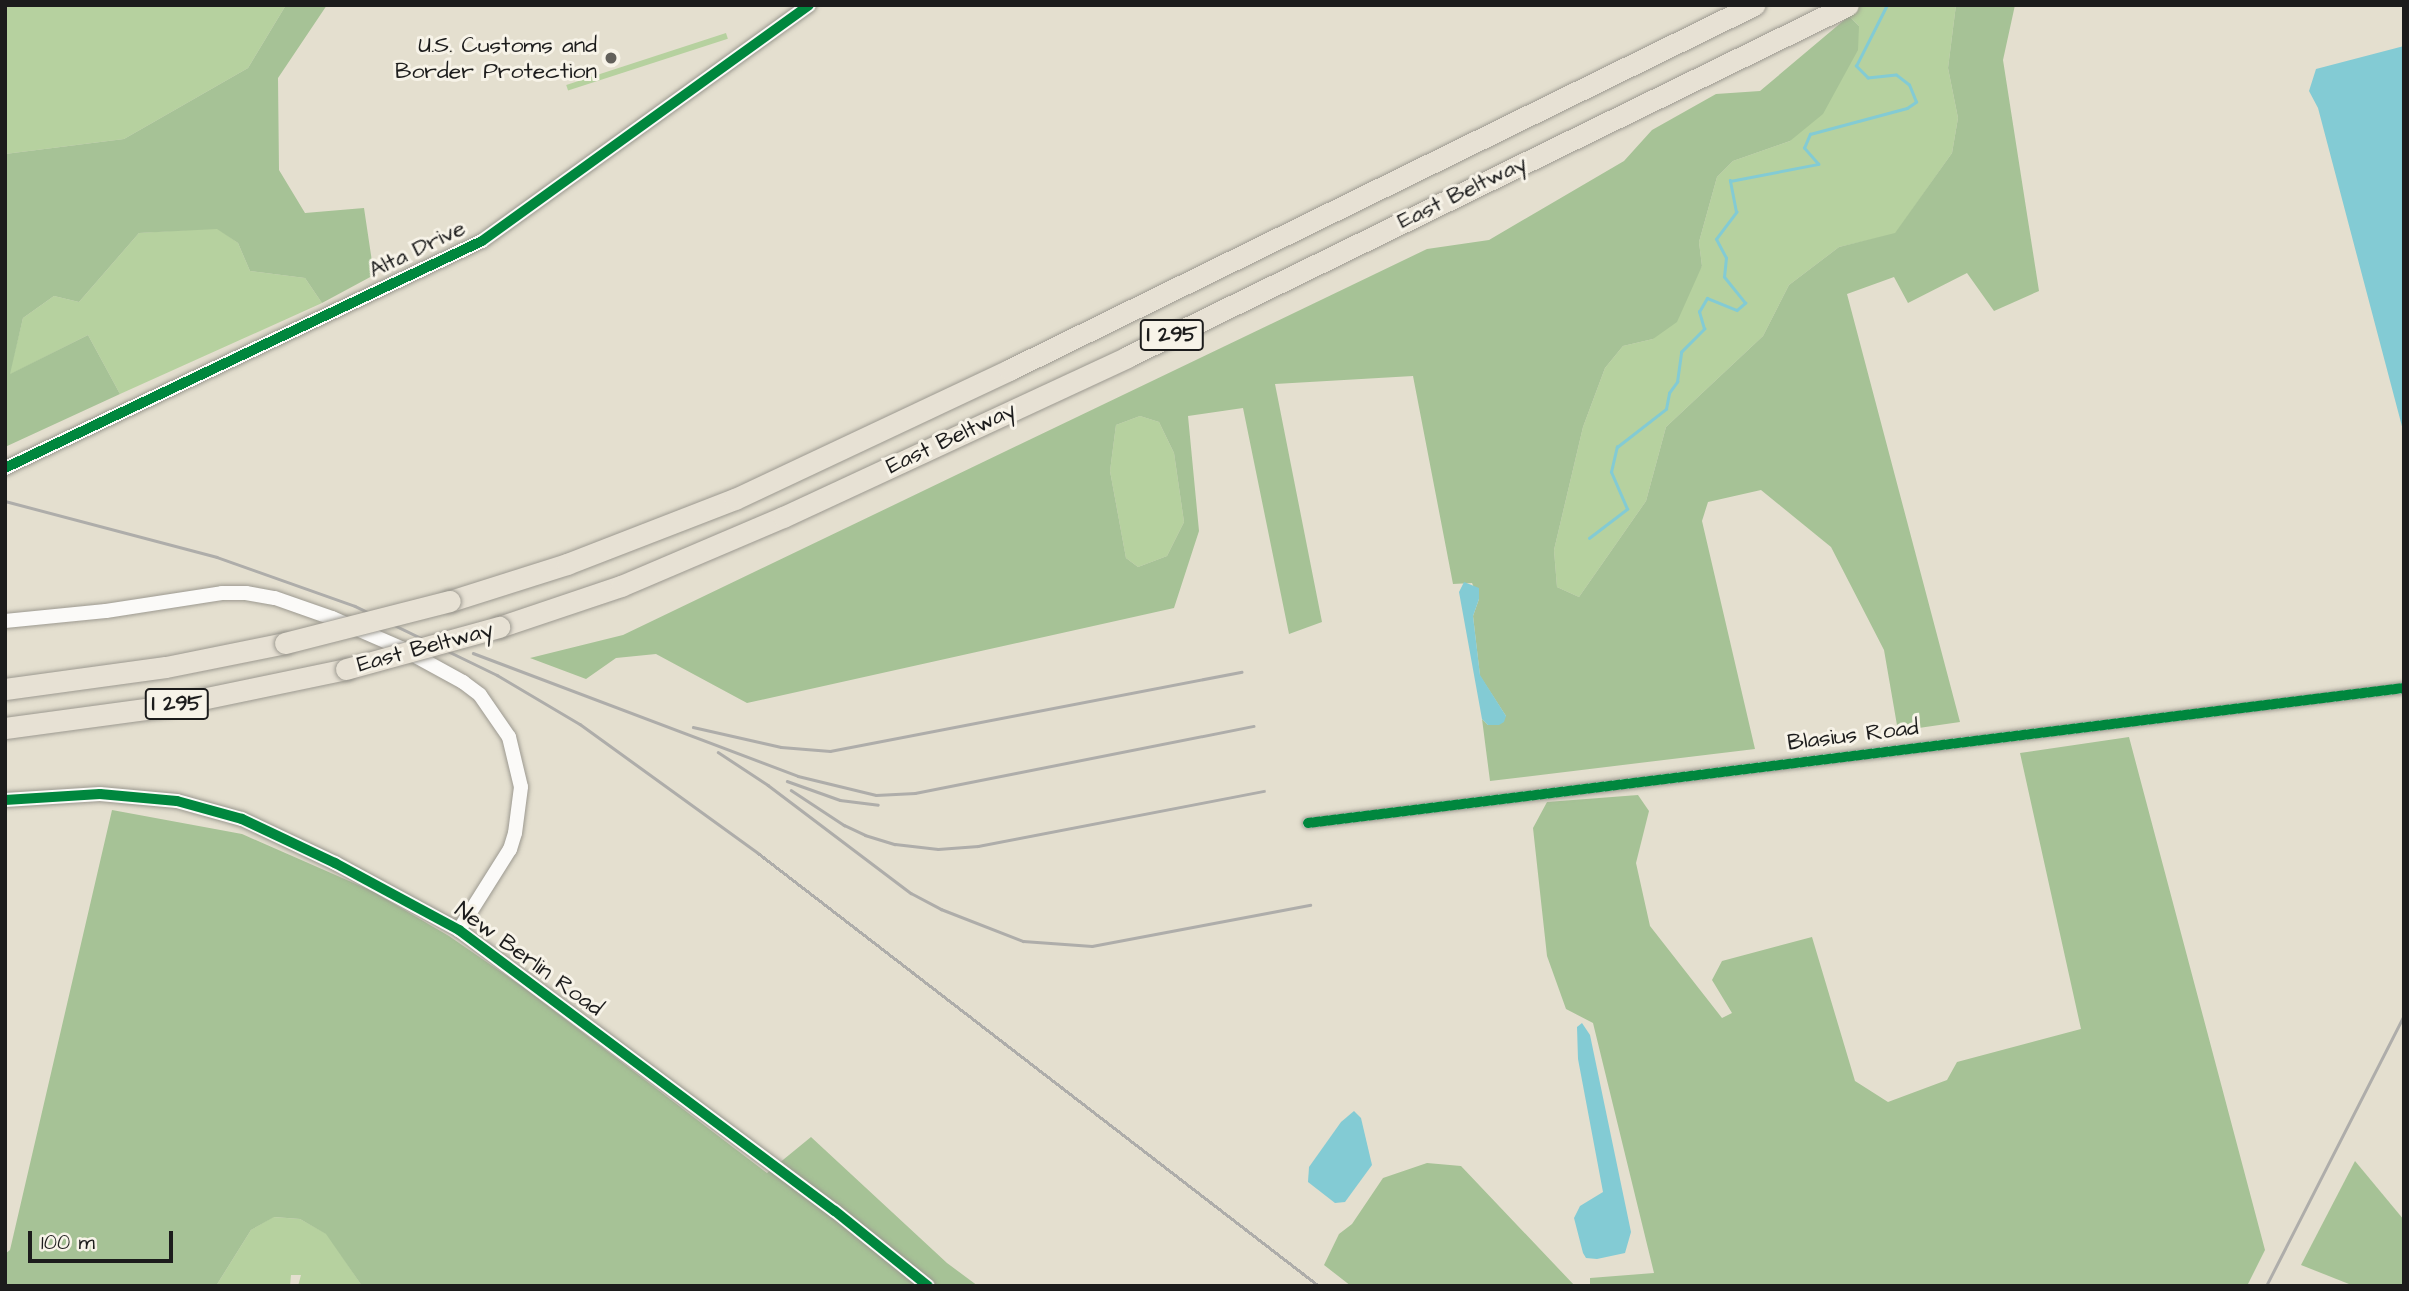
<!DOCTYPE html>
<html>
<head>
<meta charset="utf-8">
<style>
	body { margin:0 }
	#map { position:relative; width:2409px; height:1291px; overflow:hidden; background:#e4dfcf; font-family:"Architects Daughter",sans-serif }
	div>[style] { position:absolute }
	.green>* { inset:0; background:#b6d19f; transform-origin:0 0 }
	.forest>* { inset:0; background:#a6c296 }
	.water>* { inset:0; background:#83cbd4 }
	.stream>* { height:2.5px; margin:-1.25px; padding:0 1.25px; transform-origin:1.25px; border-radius:1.25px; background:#83cbd4 }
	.roads { filter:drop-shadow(0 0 2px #9c9990) drop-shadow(0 0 2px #9c9990) }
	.minor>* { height:10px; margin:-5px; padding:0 5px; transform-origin:5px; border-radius:5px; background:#fbfaf8 }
	.tertiary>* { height:14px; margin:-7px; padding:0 7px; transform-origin:7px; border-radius:7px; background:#fbfaf8 }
	.motorway>* { height:21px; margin:-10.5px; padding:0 10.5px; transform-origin:10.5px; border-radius:10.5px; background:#e7e1d4 }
	.rail>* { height:2.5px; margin:-1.25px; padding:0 1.25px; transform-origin:1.25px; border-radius:1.25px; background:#aeadaa }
	.bridges { filter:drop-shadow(0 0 2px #9c9990) drop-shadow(0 0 2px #9c9990) }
	.motorway-bridge>* { height:21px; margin:-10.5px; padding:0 10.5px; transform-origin:10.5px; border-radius:10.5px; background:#e7e1d4 }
	.cycleway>* { height:10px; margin:-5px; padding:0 5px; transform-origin:5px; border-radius:5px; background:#00873e }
	.dots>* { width:19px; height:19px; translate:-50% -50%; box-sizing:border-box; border:4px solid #f7f3e8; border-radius:50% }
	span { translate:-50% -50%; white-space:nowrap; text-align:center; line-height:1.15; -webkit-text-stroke:6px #f7f3e8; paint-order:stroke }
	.shield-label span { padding:2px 5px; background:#f7f3e8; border:2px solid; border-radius:5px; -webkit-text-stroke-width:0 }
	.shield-label { font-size:21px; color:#1c1c1c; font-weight:700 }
	.poi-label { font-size:23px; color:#1c1c1c }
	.right { translate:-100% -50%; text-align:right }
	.street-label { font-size:23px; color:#1c1c1c }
	.frame { position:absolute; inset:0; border:7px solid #1c1c1c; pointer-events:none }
	.scale { position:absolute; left:28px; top:1231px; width:145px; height:32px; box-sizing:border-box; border:4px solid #1c1c1c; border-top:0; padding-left:9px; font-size:21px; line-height:24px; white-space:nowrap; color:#1c1c1c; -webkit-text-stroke:5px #f7f3e8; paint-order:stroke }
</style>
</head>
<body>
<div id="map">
	<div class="green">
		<div style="clip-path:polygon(5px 5px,286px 5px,248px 68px,124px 139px,5px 154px)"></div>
		<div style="clip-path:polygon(1838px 5px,1956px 5px,1948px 68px,1958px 118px,1952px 153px,1895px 234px,1839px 247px,1789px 285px,1763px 336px,1666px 427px,1646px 501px,1579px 597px,1557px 587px,1554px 550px,1583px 427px,1605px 368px,1623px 346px,1653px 339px,1702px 266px,1699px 242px,1717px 177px,1733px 161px,1790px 141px,1859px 26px)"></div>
		<div style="left:726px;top:33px;width:6px;height:168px;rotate:72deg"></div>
		<div style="clip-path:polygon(217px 228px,238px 243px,250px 271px,305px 278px,322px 303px,120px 394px,88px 335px,9px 375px,23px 318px,54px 296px,79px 302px,139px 233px)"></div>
		<div style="clip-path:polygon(1140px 416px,1159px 422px,1174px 453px,1184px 522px,1167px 556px,1138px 567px,1126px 558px,1110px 471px,1116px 425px)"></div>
		<div style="clip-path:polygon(273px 1217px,300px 1219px,327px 1234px,362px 1286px,298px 1286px,301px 1275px,291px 1275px,290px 1286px,216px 1286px,251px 1230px)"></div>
	</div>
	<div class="forest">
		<div style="clip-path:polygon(286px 5px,327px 5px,278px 78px,279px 170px,305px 213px,364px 208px,374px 275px,322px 303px,305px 278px,250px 271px,238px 243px,217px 229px,139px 233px,79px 302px,54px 296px,23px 318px,10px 374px,88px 335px,120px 394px,5px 447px,5px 154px,124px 139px,248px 68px)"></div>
		<div style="clip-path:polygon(evenodd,1956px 5px,2015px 5px,2003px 60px,2039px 291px,1994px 311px,1967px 273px,1908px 303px,1894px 277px,1847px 294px,1960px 722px,1898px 731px,1884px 650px,1831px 547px,1761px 490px,1708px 502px,1702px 521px,1755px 749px,1490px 781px,1482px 719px,1488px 725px,1506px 716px,1480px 676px,1473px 616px,1479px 599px,1472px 583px,1453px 584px,1413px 376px,1275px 384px,1322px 622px,1289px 634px,1243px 408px,1188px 416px,1199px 531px,1174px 608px,747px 703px,656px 654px,616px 658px,586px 679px,530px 658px,623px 635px,1427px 249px,1489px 240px,1624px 161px,1652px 130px,1716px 94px,1760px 91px,1849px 16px,1859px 26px,1858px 50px,1823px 114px,1790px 141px,1733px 161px,1717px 177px,1699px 242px,1702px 266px,1677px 322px,1653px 339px,1623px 346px,1605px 368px,1583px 427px,1554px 550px,1557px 587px,1579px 597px,1646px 501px,1666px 427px,1763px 336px,1789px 285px,1839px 247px,1895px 233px,1952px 153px,1958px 118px,1948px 68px,1956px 5px,1140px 416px,1159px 422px,1174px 453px,1184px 522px,1167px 556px,1138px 567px,1126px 558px,1110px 471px,1116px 425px,1140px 416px)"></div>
		<div style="clip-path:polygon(2129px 737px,2265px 1250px,2247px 1286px,1590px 1286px,1590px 1278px,1654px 1273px,1593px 1023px,1566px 1009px,1547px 956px,1533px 828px,1547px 802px,1638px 795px,1649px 811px,1636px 863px,1650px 926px,1722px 1018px,1732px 1013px,1712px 980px,1722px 961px,1812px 937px,1855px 1081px,1888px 1102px,1947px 1080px,1957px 1062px,2081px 1029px,2020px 753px)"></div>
		<div style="clip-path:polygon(112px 810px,242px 834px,372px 891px,449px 936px,523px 987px,767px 1173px,811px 1137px,947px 1263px,978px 1286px,362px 1286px,326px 1234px,300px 1219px,274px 1217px,251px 1230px,216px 1286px,5px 1286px,5px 1254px,10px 1250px)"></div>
		<div style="clip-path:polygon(2355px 1161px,2404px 1220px,2404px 1286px,2354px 1286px,2301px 1265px)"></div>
		<div style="clip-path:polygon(1427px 1163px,1461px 1166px,1575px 1286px,1351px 1286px,1324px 1265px,1339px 1234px,1352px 1224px,1383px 1178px)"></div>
	</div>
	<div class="water">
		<div style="clip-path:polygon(2404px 46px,2404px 434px,2318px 108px,2309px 91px,2316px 69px)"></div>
		<div style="clip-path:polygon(1464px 582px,1479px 588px,1479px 599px,1473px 616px,1480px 675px,1506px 716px,1504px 722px,1499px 725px,1488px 725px,1482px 719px,1459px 592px)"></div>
		<div style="clip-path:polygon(1582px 1023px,1590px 1035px,1631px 1232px,1625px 1253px,1597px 1259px,1586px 1258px,1583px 1253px,1574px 1218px,1580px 1206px,1603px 1192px,1578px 1059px,1577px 1027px)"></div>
		<div style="clip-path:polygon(1354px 1111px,1361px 1118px,1372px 1165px,1345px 1202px,1335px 1203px,1308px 1182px,1309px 1167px,1341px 1122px)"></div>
	</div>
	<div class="stream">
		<div style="left:1589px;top:538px;width:48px;rotate:-37.3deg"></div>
		<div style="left:1627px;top:509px;width:40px;rotate:-113.4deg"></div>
		<div style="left:1611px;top:472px;width:26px;rotate:-77deg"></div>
		<div style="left:1617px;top:447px;width:62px;rotate:-37.8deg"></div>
		<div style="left:1666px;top:409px;width:16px;rotate:-79deg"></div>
		<div style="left:1669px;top:393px;width:14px;rotate:-54deg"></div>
		<div style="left:1677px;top:382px;width:30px;rotate:-82deg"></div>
		<div style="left:1681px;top:352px;width:33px;rotate:-45deg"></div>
		<div style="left:1704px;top:329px;width:18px;rotate:-106deg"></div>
		<div style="left:1699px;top:312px;width:16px;rotate:-60deg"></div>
		<div style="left:1707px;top:298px;width:32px;rotate:22deg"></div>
		<div style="left:1737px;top:310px;width:11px;rotate:-41deg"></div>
		<div style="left:1745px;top:303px;width:33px;rotate:-129deg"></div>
		<div style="left:1724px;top:277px;width:19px;rotate:-84deg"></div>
		<div style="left:1726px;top:258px;width:21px;rotate:-118deg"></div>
		<div style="left:1716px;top:239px;width:34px;rotate:-53deg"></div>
		<div style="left:1736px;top:212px;width:32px;rotate:-101deg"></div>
		<div style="left:1730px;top:181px;width:90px;rotate:-10.9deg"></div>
		<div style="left:1818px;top:164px;width:21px;rotate:-131deg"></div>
		<div style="left:1804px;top:148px;width:15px;rotate:-67deg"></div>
		<div style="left:1810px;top:134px;width:100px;rotate:-15deg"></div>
		<div style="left:1907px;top:108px;width:11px;rotate:-34deg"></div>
		<div style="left:1916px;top:102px;width:18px;rotate:-112deg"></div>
		<div style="left:1909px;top:85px;width:16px;rotate:-142deg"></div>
		<div style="left:1896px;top:75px;width:28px;rotate:174deg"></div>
		<div style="left:1868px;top:78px;width:17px;rotate:-135deg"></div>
		<div style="left:1856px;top:66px;width:68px;rotate:-63.1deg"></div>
	</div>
	<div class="roads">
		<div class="minor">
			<div style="left:1308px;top:823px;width:1104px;rotate:-7.02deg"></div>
		</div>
		<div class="tertiary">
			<div style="left:5px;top:468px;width:528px;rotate:-25.45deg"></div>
			<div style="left:482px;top:241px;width:403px;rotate:-35.8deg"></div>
			<div style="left:5px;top:621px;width:101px;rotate:-5.7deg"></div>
			<div style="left:106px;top:611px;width:117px;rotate:-8.8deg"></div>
			<div style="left:222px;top:593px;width:24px"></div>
			<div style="left:246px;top:593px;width:29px;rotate:10deg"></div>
			<div style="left:275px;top:598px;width:60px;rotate:19.3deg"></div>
			<div style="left:332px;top:618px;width:75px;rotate:23.5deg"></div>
			<div style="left:401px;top:648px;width:71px;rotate:28.7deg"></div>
			<div style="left:463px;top:682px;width:21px;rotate:37deg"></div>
			<div style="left:480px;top:695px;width:51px;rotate:55.4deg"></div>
			<div style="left:509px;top:737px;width:51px;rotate:76.5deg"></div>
			<div style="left:521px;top:787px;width:46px;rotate:97.4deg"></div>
			<div style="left:515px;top:833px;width:17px;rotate:107deg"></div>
			<div style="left:510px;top:849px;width:96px;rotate:122.2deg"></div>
			<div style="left:5px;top:800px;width:95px;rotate:-3.6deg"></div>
			<div style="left:100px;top:794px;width:77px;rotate:5.2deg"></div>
			<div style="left:177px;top:801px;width:67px;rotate:15.5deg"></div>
			<div style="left:242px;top:819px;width:103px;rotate:25.3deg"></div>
			<div style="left:335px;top:863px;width:141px;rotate:28.4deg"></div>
			<div style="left:459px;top:930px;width:469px;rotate:36.8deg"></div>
			<div style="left:835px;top:1211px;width:119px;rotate:38.9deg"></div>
		</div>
		<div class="motorway">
			<div style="left:450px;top:601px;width:123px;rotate:-17.5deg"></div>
			<div style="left:567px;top:564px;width:180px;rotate:-21.2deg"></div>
			<div style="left:735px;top:499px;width:303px;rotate:-25.2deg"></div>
			<div style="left:1009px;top:370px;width:830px;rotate:-26.1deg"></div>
			<div style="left:499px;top:627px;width:129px;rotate:-18.6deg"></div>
			<div style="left:621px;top:586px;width:176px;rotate:-23.1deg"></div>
			<div style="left:783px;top:517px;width:379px;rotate:-24.9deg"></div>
			<div style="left:1127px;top:357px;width:802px;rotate:-26.02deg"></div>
			<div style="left:5px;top:689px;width:162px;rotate:-7.8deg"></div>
			<div style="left:166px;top:667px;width:121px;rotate:-11.4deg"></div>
			<div style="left:5px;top:728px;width:164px;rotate:-7.7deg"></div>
			<div style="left:168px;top:706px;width:182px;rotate:-11.7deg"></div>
		</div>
	</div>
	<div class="rail">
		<div style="left:5px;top:501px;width:219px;rotate:14.8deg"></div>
		<div style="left:217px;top:557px;width:146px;rotate:19.5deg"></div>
		<div style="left:355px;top:606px;width:158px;rotate:25.9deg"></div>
		<div style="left:497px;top:675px;width:96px;rotate:30.6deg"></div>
		<div style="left:580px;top:724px;width:220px;rotate:35.9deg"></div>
		<div style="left:758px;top:853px;width:709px;rotate:37.66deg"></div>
		<div style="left:473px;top:653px;width:347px;rotate:20.7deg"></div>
		<div style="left:798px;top:776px;width:80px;rotate:13.7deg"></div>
		<div style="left:876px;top:795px;width:39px;rotate:-3deg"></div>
		<div style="left:915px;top:793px;width:345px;rotate:-11.2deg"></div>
		<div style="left:693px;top:727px;width:90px;rotate:12.8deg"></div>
		<div style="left:781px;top:747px;width:49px;rotate:4.7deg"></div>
		<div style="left:830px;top:751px;width:419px;rotate:-10.9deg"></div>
		<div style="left:718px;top:752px;width:60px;rotate:33.4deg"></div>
		<div style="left:768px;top:785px;width:179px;rotate:37.1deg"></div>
		<div style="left:911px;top:893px;width:34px;rotate:28deg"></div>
		<div style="left:941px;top:909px;width:88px;rotate:21.3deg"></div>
		<div style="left:1023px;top:941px;width:69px;rotate:4.1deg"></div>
		<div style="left:1092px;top:946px;width:222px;rotate:-10.7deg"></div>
		<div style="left:787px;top:781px;width:56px;rotate:19.7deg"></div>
		<div style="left:840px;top:800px;width:38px;rotate:7deg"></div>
		<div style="left:791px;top:790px;width:64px;rotate:33.4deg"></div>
		<div style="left:844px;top:825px;width:23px;rotate:25deg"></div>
		<div style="left:865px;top:835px;width:31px;rotate:17deg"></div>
		<div style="left:895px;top:844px;width:43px;rotate:6.6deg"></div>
		<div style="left:938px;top:849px;width:40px;rotate:-4.3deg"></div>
		<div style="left:978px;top:846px;width:291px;rotate:-10.9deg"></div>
		<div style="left:2266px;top:1286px;width:304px;rotate:-63deg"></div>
	</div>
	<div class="bridges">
		<div class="motorway-bridge">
			<div style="left:285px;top:643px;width:170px;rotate:-14.3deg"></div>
			<div style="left:346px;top:669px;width:159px;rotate:-15.4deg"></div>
		</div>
	</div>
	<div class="cycleway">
		<div style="left:5px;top:468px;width:528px;rotate:-25.45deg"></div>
		<div style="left:482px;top:241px;width:403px;rotate:-35.8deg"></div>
		<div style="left:5px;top:800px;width:95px;rotate:-3.6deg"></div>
		<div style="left:100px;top:794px;width:77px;rotate:5.2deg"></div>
		<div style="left:177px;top:801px;width:67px;rotate:15.5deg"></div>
		<div style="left:242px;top:819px;width:103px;rotate:25.3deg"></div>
		<div style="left:335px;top:863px;width:141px;rotate:28.4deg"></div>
		<div style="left:459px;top:930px;width:469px;rotate:36.8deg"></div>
		<div style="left:835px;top:1211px;width:119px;rotate:38.9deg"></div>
		<div style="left:1308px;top:823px;width:1104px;rotate:-7.02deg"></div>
	</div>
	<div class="dots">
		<div style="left:611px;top:58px;background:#62605b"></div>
	</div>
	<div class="shield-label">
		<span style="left:1172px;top:335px">I 295</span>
		<span style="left:177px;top:704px">I 295</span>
	</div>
	<div class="poi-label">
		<span class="right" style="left:597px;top:58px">U.S. Customs and<br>Border Protection</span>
	</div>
	<div class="street-label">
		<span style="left:1462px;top:192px;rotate:-26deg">East Beltway</span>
		<span style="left:417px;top:249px;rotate:-26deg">Alta Drive</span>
		<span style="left:951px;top:438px;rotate:-25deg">East Beltway</span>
		<span style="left:425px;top:647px;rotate:-15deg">East Beltway</span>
		<span style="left:1853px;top:735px;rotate:-7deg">Blasius Road</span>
		<span style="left:529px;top:959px;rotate:36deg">New Berlin Road</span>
	</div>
	<div class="frame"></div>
	<div class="scale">100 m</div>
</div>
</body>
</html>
